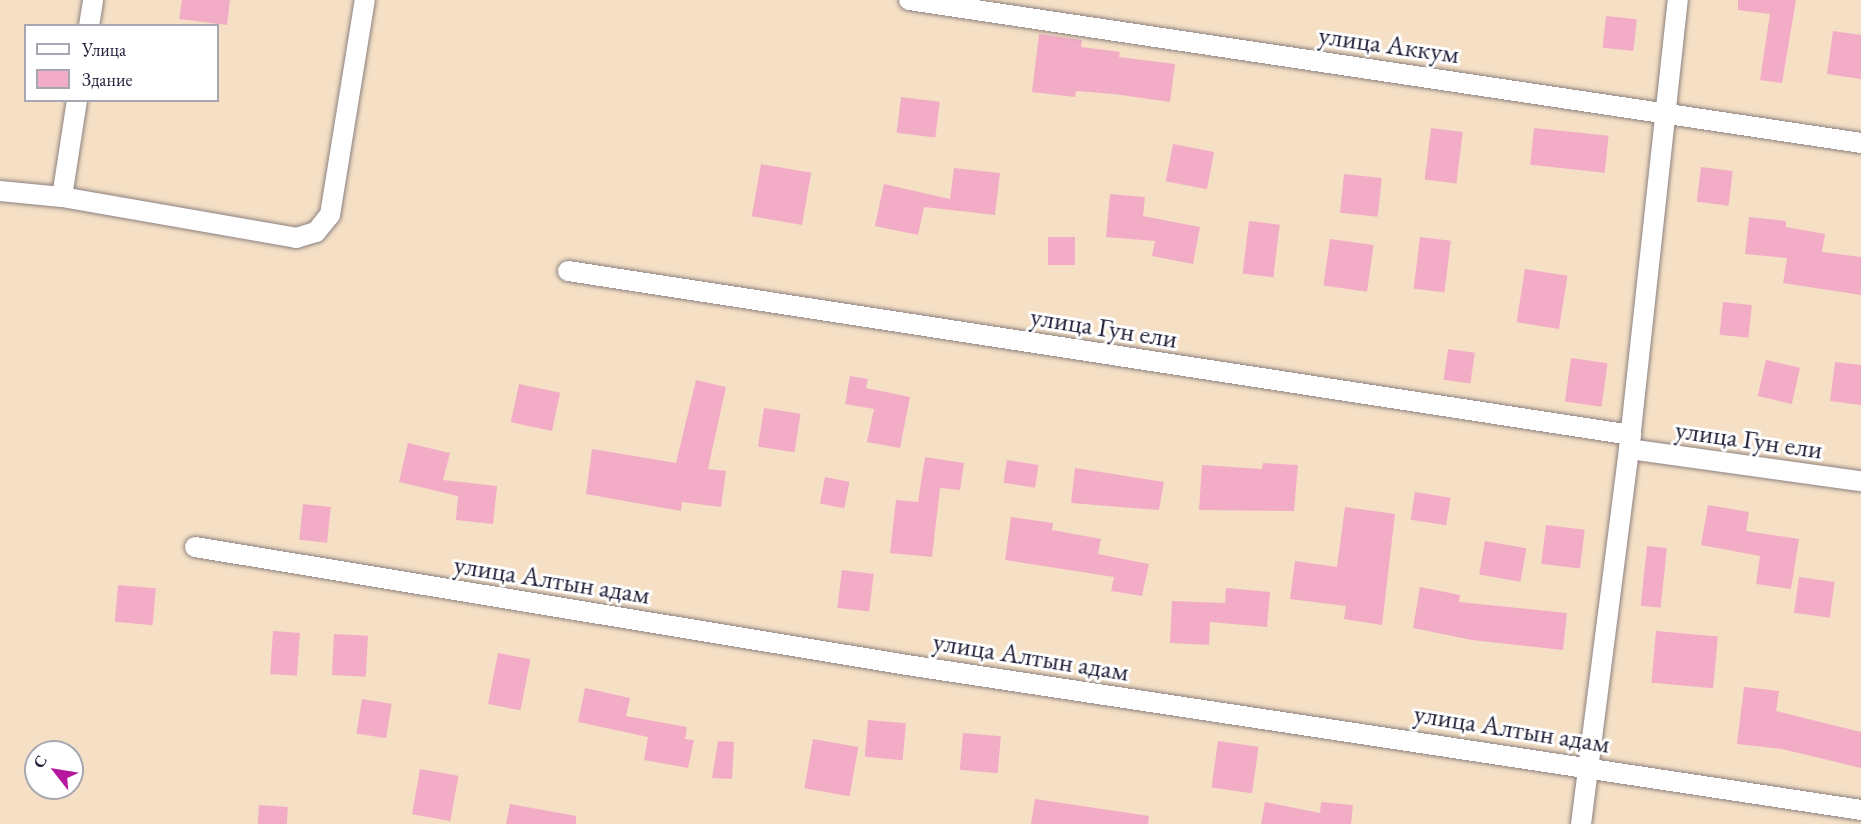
<!DOCTYPE html>
<html>
<head>
<meta charset="utf-8">
<style>
	body { margin:0 }
	#map { position:relative; width:1861px; height:824px; overflow:hidden; background:#f5e0c5; font-family:"EB Garamond",serif }
	div>[style] { position:absolute }
	.building>* { inset:0; background:#f2acc6; transform-origin:0 0 }
	.roads { filter:drop-shadow(0 0 2px #8c8180) drop-shadow(0 0 2px #8c8180) }
	.street>* { height:20px; margin:-10px; padding:0 10px; transform-origin:10px; border-radius:10px; background:#fff }
	span { translate:-50% -50%; white-space:nowrap; text-align:center; line-height:1.15; -webkit-text-stroke:6px #fff; paint-order:stroke }
	.street-label { font-size:27px; color:#22223b }
	.legend { position:absolute; left:24px; top:24px; width:195px; height:78px; box-sizing:border-box; background:#fff; border:2px solid #a7a7b1; margin:0; padding:8px 10px; list-style:none; font-size:18px; color:#22223b }
	.legend li { display:flex; align-items:center; gap:12px; height:30px }
	.legend b { width:30px; border:2px solid #a7a7b1 }
	.north { position:absolute; left:24px; top:740px; width:60px; height:60px; box-sizing:border-box; background:#fff; border:2px solid #a7a7b1; border-radius:50%; rotate:301deg; font-size:16px; font-weight:700; line-height:24px; text-align:center; color:#22223b }
	.north::after { content:''; display:block; margin:auto; width:21px; height:27px; background:#b5179e; clip-path:polygon(50% 0,100% 100%,50% 72%,0 100%) }
</style>
</head>
<body>
<div id="map">
	<div class="building">
		<div style="clip-path:polygon(182px 0,230px 0,227px 25px,179px 19px)"></div>
		<div style="clip-path:polygon(1738px 0,1796px 0,1782px 83px,1760px 80px,1770px 14px,1738px 10px)"></div>
		<div style="left:1606px;top:16px;width:31px;height:32px;rotate:6deg"></div>
		<div style="clip-path:polygon(1833px 31px,1861px 35px,1861px 79px,1827px 74px)"></div>
		<div style="clip-path:polygon(1039px 34px,1082px 40px,1081px 47px,1120px 52px,1119px 57px,1175px 64px,1170px 102px,1114px 94px,1076px 91px,1075px 97px,1032px 92px)"></div>
		<div style="left:901px;top:97px;width:39px;height:36px;rotate:7deg"></div>
		<div style="left:1431px;top:128px;width:32px;height:52px;rotate:7deg"></div>
		<div style="left:1534px;top:128px;width:75px;height:37px;rotate:6deg"></div>
		<div style="left:1173px;top:144px;width:42px;height:38px;rotate:11deg"></div>
		<div style="left:761px;top:164px;width:51px;height:53px;rotate:10deg"></div>
		<div style="left:1701px;top:167px;width:32px;height:35px;rotate:7deg"></div>
		<div style="clip-path:polygon(954px 168px,1000px 173px,995px 215px,924px 207px,918px 235px,875px 226px,884px 184px,950px 199px)"></div>
		<div style="left:1344px;top:174px;width:38px;height:39px;rotate:6deg"></div>
		<div style="clip-path:polygon(1110px 194px,1145px 197px,1143px 216px,1200px 227px,1193px 264px,1152px 256px,1155px 241px,1106px 237px)"></div>
		<div style="clip-path:polygon(1749px 217px,1786px 221px,1786px 227px,1825px 234px,1822px 252px,1861px 257px,1861px 295px,1783px 283px,1787px 258px,1745px 254px)"></div>
		<div style="left:1249px;top:221px;width:31px;height:53px;rotate:7deg"></div>
		<div style="left:1048px;top:237px;width:27px;height:28px"></div>
		<div style="left:1420px;top:237px;width:31px;height:52px;rotate:7deg"></div>
		<div style="left:1330px;top:239px;width:44px;height:47px;rotate:8deg"></div>
		<div style="left:1525px;top:269px;width:43px;height:54px;rotate:9deg"></div>
		<div style="left:1723px;top:302px;width:29px;height:33px;rotate:6deg"></div>
		<div style="left:1448px;top:349px;width:27px;height:31px;rotate:8deg"></div>
		<div style="left:1571px;top:358px;width:37px;height:44px;rotate:8deg"></div>
		<div style="left:1766px;top:360px;width:35px;height:37px;rotate:13deg"></div>
		<div style="clip-path:polygon(1835px 362px,1861px 365px,1861px 405px,1830px 401px)"></div>
		<div style="clip-path:polygon(850px 376px,868px 379px,866px 388px,910px 397px,900px 448px,867px 442px,874px 409px,845px 404px)"></div>
		<div style="clip-path:polygon(696px 380px,726px 387px,708px 469px,726px 471px,721px 507px,682px 502px,681px 511px,586px 494px,592px 449px,676px 463px)"></div>
		<div style="left:519px;top:384px;width:42px;height:39px;rotate:12deg"></div>
		<div style="left:764px;top:408px;width:37px;height:39px;rotate:9deg"></div>
		<div style="clip-path:polygon(408px 443px,450px 453px,443px 480px,497px 486px,493px 524px,456px 520px,458px 496px,399px 482px)"></div>
		<div style="clip-path:polygon(925px 457px,964px 463px,960px 490px,940px 488px,932px 557px,890px 553px,896px 500px,918px 502px)"></div>
		<div style="left:1007px;top:460px;width:32px;height:23px;rotate:9deg"></div>
		<div style="clip-path:polygon(1263px 463px,1298px 465px,1294px 511px,1199px 510px,1202px 465px,1262px 469px)"></div>
		<div style="clip-path:polygon(1075px 468px,1164px 482px,1159px 510px,1071px 503px)"></div>
		<div style="left:825px;top:477px;width:25px;height:27px;rotate:11deg"></div>
		<div style="left:1415px;top:492px;width:36px;height:28px;rotate:9deg"></div>
		<div style="left:303px;top:504px;width:28px;height:36px;rotate:6deg"></div>
		<div style="clip-path:polygon(1708px 505px,1749px 512px,1746px 531px,1799px 539px,1791px 589px,1756px 584px,1760px 556px,1701px 545px)"></div>
		<div style="clip-path:polygon(1345px 507px,1395px 514px,1382px 625px,1344px 619px,1346px 606px,1290px 599px,1295px 561px,1337px 567px)"></div>
		<div style="clip-path:polygon(1011px 517px,1053px 523px,1052px 530px,1101px 539px,1098px 554px,1149px 564px,1142px 596px,1111px 591px,1114px 577px,1005px 560px)"></div>
		<div style="left:1546px;top:525px;width:39px;height:39px;rotate:7deg"></div>
		<div style="left:1485px;top:541px;width:42px;height:34px;rotate:10deg"></div>
		<div style="left:1647px;top:546px;width:20px;height:60px;rotate:6deg"></div>
		<div style="left:842px;top:570px;width:32px;height:38px;rotate:7deg"></div>
		<div style="left:1799px;top:577px;width:36px;height:36px;rotate:8deg"></div>
		<div style="left:118px;top:585px;width:38px;height:37px;rotate:5deg"></div>
		<div style="clip-path:polygon(1420px 587px,1460px 595px,1459px 602px,1567px 613px,1563px 650px,1472px 640px,1413px 628px)"></div>
		<div style="clip-path:polygon(1226px 588px,1270px 592px,1267px 627px,1210px 622px,1209px 645px,1170px 643px,1172px 601px,1225px 603px)"></div>
		<div style="left:273px;top:631px;width:27px;height:43px;rotate:4deg"></div>
		<div style="left:1656px;top:631px;width:62px;height:52px;rotate:5deg"></div>
		<div style="left:334px;top:634px;width:34px;height:41px;rotate:3deg"></div>
		<div style="left:498px;top:653px;width:33px;height:52px;rotate:11deg"></div>
		<div style="clip-path:polygon(1744px 687px,1779px 691px,1776px 711px,1861px 732px,1861px 768px,1782px 749px,1737px 744px)"></div>
		<div style="clip-path:polygon(585px 688px,630px 698px,626px 716px,687px 727px,685px 739px,694px 740px,688px 768px,644px 760px,648px 737px,578px 722px)"></div>
		<div style="left:362px;top:699px;width:30px;height:35px;rotate:9deg"></div>
		<div style="left:868px;top:720px;width:38px;height:37px;rotate:5deg"></div>
		<div style="left:963px;top:733px;width:38px;height:37px;rotate:5deg"></div>
		<div style="left:813px;top:739px;width:46px;height:50px;rotate:10deg"></div>
		<div style="clip-path:polygon(718px 741px,734px 742px,732px 779px,712px 778px)"></div>
		<div style="left:1218px;top:741px;width:41px;height:47px;rotate:8deg"></div>
		<div style="left:420px;top:769px;width:39px;height:46px;rotate:10deg"></div>
		<div style="clip-path:polygon(1035px 799px,1149px 816px,1148px 824px,1031px 824px)"></div>
		<div style="clip-path:polygon(1265px 802px,1320px 813px,1321px 802px,1353px 805px,1351px 824px,1261px 824px)"></div>
		<div style="clip-path:polygon(510px 804px,576px 816px,576px 824px,506px 824px)"></div>
		<div style="left:259px;top:805px;width:29px;height:19px;rotate:4deg"></div>
	</div>
	<div class="roads">
		<div class="street">
			<div style="left:909px;top:0;width:963px;rotate:8.54deg"></div>
			<div style="left:89px;top:26px;width:26px;rotate:-81deg"></div>
			<div style="left:0;top:191px;width:62px;rotate:5.5deg"></div>
			<div style="left:62px;top:197px;width:98px;rotate:-81.2deg"></div>
			<div style="left:62px;top:197px;width:238px;rotate:9.9deg"></div>
			<div style="left:296px;top:238px;width:21px;rotate:-17deg"></div>
			<div style="left:316px;top:232px;width:22px;rotate:-51deg"></div>
			<div style="left:330px;top:215px;width:218px;rotate:-80.8deg"></div>
			<div style="left:568px;top:271px;width:1076px;rotate:8.77deg"></div>
			<div style="left:1629px;top:449px;width:234px;rotate:7.9deg"></div>
			<div style="left:195px;top:547px;width:722px;rotate:9.41deg"></div>
			<div style="left:907px;top:665px;width:965px;rotate:8.64deg"></div>
			<div style="left:1581px;top:824px;width:378px;rotate:-82.7deg"></div>
			<div style="left:1629px;top:449px;width:452px;rotate:-83.8deg"></div>
		</div>
	</div>
	<div class="street-label">
		<span style="left:1389px;top:44px;rotate:8deg">улица Аккум</span>
		<span style="left:1104px;top:327px;rotate:9deg">улица Гун ели</span>
		<span style="left:1749px;top:439px;rotate:8deg">улица Гун ели</span>
		<span style="left:552px;top:579px;rotate:9deg">улица Алтын адам</span>
		<span style="left:1031px;top:656px;rotate:9deg">улица Алтын адам</span>
		<span style="left:1512px;top:728px;rotate:9deg">улица Алтын адам</span>
	</div>
	<ul class="legend">
	<li><b style="height:8px;background:#fff"></b>Улица</li>
	<li><b style="height:16px;background:#f2acc6"></b>Здание</li>
	</ul>
	<div class="north">С</div>
</div>
</body>
</html>
